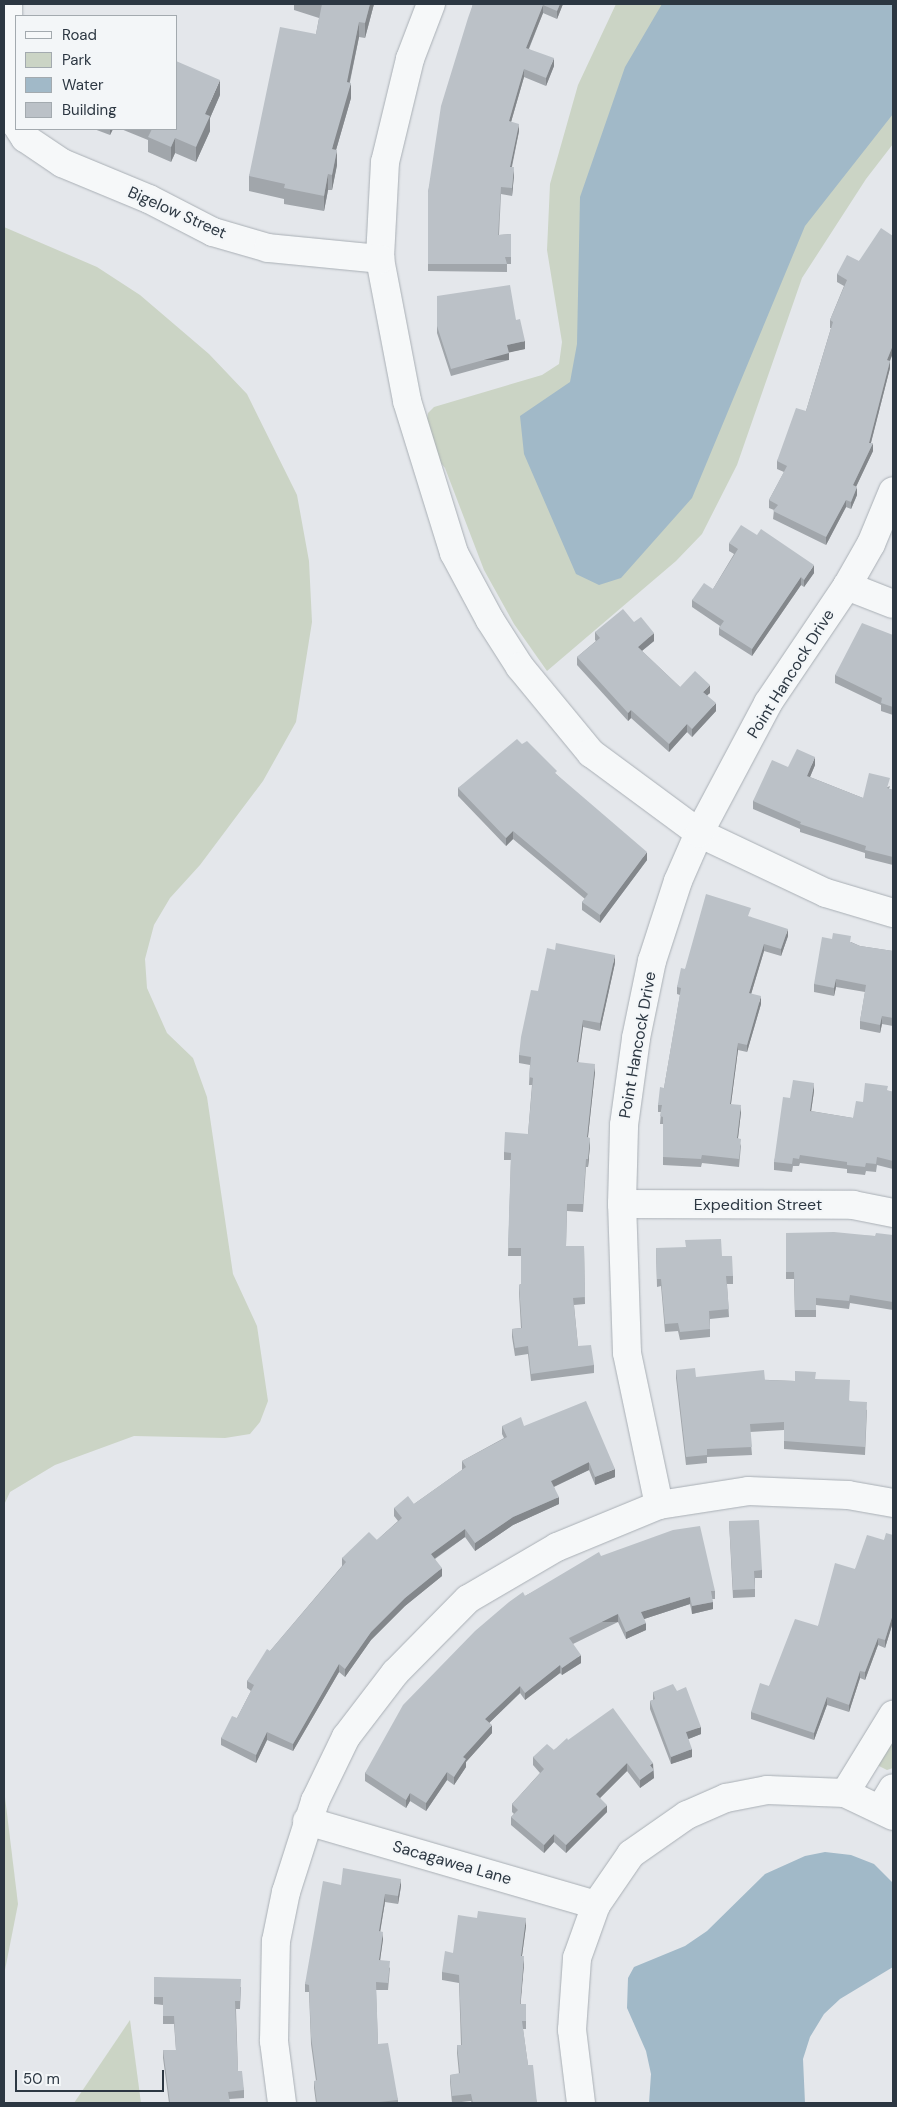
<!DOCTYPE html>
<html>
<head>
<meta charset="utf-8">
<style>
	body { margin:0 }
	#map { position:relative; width:897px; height:2107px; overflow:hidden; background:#e4e7eb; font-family:"DM Sans",sans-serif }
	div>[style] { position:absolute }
	.green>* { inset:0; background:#cbd4c5 }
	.water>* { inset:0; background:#a1b9c8 }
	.roads { filter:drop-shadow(0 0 1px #a9afb5) drop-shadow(0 0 1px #a9afb5) }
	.minor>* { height:28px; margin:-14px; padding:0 14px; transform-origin:14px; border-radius:14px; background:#f6f8f9 }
	.wall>* { inset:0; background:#a1a6ab }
	.shaded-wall>* { inset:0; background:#83878b; transform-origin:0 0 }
	.building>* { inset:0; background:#bbc1c7 }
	span { translate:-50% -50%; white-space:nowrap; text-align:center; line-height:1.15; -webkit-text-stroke:4px #f3f6f8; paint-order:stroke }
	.street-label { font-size:16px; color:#2c3742 }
	.frame { position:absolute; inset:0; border:5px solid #2c3742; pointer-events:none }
	.legend { position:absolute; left:15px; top:15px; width:162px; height:115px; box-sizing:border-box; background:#f3f6f8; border:1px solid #a3aaaf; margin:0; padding:6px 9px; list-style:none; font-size:15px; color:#2c3742 }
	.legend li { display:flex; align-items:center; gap:10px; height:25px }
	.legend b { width:25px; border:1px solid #a3aaaf }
	.scale { position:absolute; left:15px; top:2070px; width:149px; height:22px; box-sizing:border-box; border:2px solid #2c3742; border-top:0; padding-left:6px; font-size:15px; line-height:18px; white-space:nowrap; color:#2c3742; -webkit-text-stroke:4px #f3f6f8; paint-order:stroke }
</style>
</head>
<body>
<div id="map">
	<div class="green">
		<div style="clip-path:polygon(616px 4px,893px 4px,893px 144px,866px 179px,802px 278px,737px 465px,702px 534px,676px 561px,547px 671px,514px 624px,484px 570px,445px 468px,433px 454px,426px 425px,428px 413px,434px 407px,542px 375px,559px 364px,562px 342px,547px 250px,550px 184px,578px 85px)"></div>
		<div style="clip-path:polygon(4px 227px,97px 267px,140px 295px,209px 354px,247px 394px,297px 495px,309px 561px,312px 622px,296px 722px,263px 781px,200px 865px,170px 898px,154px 925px,145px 959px,147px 988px,167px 1033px,193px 1058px,207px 1097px,233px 1274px,257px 1326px,268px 1401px,260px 1422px,250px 1434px,225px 1438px,134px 1436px,55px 1465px,10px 1492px,4px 1505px)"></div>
		<div style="clip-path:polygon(893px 1720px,893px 1768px,887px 1770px,875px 1764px)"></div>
		<div style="clip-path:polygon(4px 1789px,18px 1904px,4px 1975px)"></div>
		<div style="clip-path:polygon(130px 2020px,141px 2103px,74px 2103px)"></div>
	</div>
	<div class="water">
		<div style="clip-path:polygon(662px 4px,893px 4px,893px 114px,805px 226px,692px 498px,621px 578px,599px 585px,576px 574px,524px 454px,520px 416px,570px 382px,577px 344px,580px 197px,625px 67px)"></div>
		<div style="clip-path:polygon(825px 1852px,851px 1855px,874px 1864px,893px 1883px,893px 1967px,840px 1999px,824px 2014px,810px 2037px,803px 2059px,805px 2103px,649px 2103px,651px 2074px,646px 2051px,627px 2008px,628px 1978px,634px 1967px,685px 1946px,707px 1931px,765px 1874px,805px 1856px)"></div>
	</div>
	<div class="roads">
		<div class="minor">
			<div style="left:8px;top:4px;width:82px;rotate:89.3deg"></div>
			<div style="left:9px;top:86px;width:39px;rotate:80deg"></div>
			<div style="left:431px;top:4px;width:59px;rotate:110.9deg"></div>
			<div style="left:410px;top:59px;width:106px;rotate:103.6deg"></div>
			<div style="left:385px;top:162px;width:97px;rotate:93deg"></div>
			<div style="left:380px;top:259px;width:145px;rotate:79.2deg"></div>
			<div style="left:407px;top:401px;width:159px;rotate:72.8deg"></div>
			<div style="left:454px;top:553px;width:76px;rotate:61.8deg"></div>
			<div style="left:490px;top:620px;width:56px;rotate:57.4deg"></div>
			<div style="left:520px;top:667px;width:112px;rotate:50.5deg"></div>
			<div style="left:591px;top:753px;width:134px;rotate:36.5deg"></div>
			<div style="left:699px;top:833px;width:140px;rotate:25.3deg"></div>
			<div style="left:826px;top:893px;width:70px;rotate:16.6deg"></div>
			<div style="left:19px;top:129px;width:11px;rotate:56deg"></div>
			<div style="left:25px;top:138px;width:45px;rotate:34deg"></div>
			<div style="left:62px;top:163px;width:94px;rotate:22.5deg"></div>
			<div style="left:149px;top:199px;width:72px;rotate:27.3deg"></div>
			<div style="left:213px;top:232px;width:57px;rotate:16.2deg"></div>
			<div style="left:268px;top:248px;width:113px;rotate:5.6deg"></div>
			<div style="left:847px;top:586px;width:49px;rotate:21.4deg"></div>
			<div style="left:622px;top:1204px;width:231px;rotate:0.2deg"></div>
			<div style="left:853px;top:1205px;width:41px;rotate:11.3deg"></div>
			<div style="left:659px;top:1505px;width:155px;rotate:-101.9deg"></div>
			<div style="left:627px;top:1353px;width:149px;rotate:-91.9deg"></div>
			<div style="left:622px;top:1204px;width:79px;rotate:-88.5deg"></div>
			<div style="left:624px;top:1125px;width:88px;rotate:-82.1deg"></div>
			<div style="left:636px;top:1038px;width:79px;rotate:-78.3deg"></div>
			<div style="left:652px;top:961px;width:84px;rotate:-72deg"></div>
			<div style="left:678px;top:881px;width:52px;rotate:-66.4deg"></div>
			<div style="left:699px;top:833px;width:147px;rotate:-62deg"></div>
			<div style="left:768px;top:703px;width:141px;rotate:-56deg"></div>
			<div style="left:847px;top:586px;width:48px;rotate:-60.3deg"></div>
			<div style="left:871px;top:544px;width:57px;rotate:-67.5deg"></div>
			<div style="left:845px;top:1793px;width:92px;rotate:-58.4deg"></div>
			<div style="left:881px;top:1808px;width:23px;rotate:-59deg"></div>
			<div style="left:307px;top:1821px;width:301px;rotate:16.2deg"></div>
			<div style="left:282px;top:2103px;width:63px;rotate:-97.4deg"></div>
			<div style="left:274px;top:2041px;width:100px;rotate:-88.9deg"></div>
			<div style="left:276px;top:1941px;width:50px;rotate:-78.5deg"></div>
			<div style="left:286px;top:1892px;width:96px;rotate:-72.3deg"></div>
			<div style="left:315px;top:1801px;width:71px;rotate:-64.2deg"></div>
			<div style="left:346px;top:1737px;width:81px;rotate:-52.6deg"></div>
			<div style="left:395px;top:1673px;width:104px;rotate:-45.4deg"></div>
			<div style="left:468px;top:1599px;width:103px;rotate:-30.3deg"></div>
			<div style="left:557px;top:1547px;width:110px;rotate:-22.4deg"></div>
			<div style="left:659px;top:1505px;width:90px;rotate:-8.9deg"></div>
			<div style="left:748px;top:1491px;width:100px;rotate:2.3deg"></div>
			<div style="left:848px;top:1495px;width:46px;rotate:10.1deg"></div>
			<div style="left:581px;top:2103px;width:74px;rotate:-97deg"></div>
			<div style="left:572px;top:2030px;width:72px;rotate:-86deg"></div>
			<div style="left:577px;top:1958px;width:56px;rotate:-70.3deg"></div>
			<div style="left:596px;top:1905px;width:62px;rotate:-55.5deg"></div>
			<div style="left:631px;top:1854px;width:68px;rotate:-34.9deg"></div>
			<div style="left:687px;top:1815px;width:43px;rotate:-23.6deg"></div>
			<div style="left:726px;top:1798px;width:42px;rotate:-11deg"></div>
			<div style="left:767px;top:1790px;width:78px;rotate:2.2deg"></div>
			<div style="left:845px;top:1793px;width:53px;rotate:25.6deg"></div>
		</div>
	</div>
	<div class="wall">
		<div style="clip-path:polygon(294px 4px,374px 4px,365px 38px,359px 37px,350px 82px,351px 98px,336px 150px,337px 165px,332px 190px,328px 190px,324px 211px,284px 204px,284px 199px,249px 191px,249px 176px,316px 34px,319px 18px,294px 10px)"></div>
		<div style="clip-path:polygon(473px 4px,563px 4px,557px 19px,543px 13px,529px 49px,554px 66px,546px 86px,524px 77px,511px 122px,519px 131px,512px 167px,514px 175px,512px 196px,501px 194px,499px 235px,511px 234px,511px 264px,507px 264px,507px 272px,428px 271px,428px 192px)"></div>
		<div style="clip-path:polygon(220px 95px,210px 118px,210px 131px,196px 162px,175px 153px,171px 162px,148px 152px,148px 140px,121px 129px,176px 129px)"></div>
		<div style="clip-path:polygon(94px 129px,113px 129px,110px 135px)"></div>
		<div style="clip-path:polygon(893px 236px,893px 353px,890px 361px,890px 368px,871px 443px,873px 451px,856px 487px,857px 495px,851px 509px,846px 507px,826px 545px,773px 519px,774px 510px,769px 508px,769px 500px,784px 472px,777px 469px,777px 461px,806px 411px,831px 328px,830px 328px,830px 320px,844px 286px,837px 282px,837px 274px,859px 261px)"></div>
		<div style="clip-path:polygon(437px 296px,516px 320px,525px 349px,509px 352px,509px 360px,451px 376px,437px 333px)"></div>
		<div style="clip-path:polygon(729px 543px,814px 573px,804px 587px,801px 585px,752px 656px,719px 635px,719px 628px,720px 626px,692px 607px,692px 600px,713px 589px,734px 554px,729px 551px)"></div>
		<div style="clip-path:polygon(634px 622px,654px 641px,642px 651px,680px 687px,710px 693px,707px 695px,716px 711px,692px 737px,687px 732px,669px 752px,631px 718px,628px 721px,577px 665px,577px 657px,596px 641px,595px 640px,595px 632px)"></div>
		<div style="clip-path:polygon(893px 635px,893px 715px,881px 711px,881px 705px,835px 683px,835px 675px)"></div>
		<div style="clip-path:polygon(522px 744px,557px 775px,647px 860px,600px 923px,582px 910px,582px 902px,585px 899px,513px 839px,506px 846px,458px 796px,458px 788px)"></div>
		<div style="clip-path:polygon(815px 765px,810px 777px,863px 798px,890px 786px,889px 789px,893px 790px,893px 865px,865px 858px,865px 853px,800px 832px,800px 829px,753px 809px,753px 801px,788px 767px)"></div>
		<div style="clip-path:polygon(751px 916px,750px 917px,788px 936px,781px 956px,764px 951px,751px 994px,761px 1004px,747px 1052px,738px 1050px,731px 1104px,741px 1112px,738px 1138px,741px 1146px,739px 1167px,702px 1163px,701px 1167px,663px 1165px,663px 1124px,660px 1124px,661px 1112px,658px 1112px,658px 1105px,664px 1088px,680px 995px,677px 994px,677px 987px,685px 969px)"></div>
		<div style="clip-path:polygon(851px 942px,860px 946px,893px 951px,893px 1026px,882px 1024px,880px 1033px,860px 1029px,860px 1021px,865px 992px,836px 987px,834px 996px,814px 992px,814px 984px)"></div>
		<div style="clip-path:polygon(615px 963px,600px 1031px,583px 1027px,578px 1062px,595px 1072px,588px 1137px,590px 1145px,588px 1167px,586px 1167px,583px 1212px,567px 1211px,566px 1246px,584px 1246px,585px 1304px,574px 1305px,578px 1346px,594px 1365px,594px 1373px,531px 1381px,528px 1354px,515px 1356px,512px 1337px,512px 1329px,521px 1328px,519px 1293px,519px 1285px,521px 1284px,521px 1256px,508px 1256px,511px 1160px,504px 1160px,504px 1152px,528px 1134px,532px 1085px,529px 1085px,530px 1065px,519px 1063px,519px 1055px,538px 991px)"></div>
		<div style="clip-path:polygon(814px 1091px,811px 1111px,853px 1118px,863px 1102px,888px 1091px,893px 1092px,893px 1169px,877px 1165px,876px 1172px,866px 1171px,865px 1175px,847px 1173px,847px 1169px,800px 1163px,799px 1166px,793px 1166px,792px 1172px,774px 1170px,774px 1162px,790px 1098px)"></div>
		<div style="clip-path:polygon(786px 1233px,875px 1236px,893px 1235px,893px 1310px,850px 1303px,849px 1309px,816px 1305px,816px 1317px,795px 1317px,794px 1279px,786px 1279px)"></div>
		<div style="clip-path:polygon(656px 1248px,722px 1256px,733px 1276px,733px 1284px,727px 1284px,729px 1317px,710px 1319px,710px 1337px,680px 1340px,678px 1331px,665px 1332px,661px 1286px,657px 1287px)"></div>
		<div style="clip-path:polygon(676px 1370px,696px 1377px,795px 1381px,815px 1379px,850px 1401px,867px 1410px,865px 1455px,784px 1449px,784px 1430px,750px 1432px,752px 1455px,707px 1457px,707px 1463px,686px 1465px,676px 1378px)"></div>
		<div style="clip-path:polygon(502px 1426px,524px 1426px,615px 1477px,595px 1485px,589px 1470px,554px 1487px,559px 1504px,513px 1525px,475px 1551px,465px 1537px,435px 1559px,442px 1576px,405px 1606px,371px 1640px,345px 1677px,339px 1672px,293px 1751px,267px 1740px,256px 1763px,221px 1745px,221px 1738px,237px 1718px,251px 1691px,247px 1688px,247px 1681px,270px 1651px,342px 1566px,342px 1558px,377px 1540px,398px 1521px,394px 1516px,394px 1508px,414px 1504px,462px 1470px,462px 1461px,504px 1438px,502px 1434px)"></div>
		<div style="clip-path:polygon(729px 1521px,762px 1570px,762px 1578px,755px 1578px,755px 1597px,733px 1598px)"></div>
		<div style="clip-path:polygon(893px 1535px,893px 1622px,885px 1648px,878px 1645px,865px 1680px,860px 1678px,849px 1712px,827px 1705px,814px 1740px,751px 1719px,751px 1712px,769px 1686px,818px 1626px,855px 1569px,884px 1540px)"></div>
		<div style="clip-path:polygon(601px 1556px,715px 1591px,715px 1599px,712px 1599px,713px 1609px,692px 1614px,690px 1604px,644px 1619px,646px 1630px,626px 1639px,618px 1622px,573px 1644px,581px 1663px,562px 1675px,560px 1673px,525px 1700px,520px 1693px,489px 1723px,492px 1733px,466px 1762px,466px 1767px,454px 1785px,447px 1780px,426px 1811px,410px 1801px,406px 1808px,365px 1781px,365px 1773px,525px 1596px)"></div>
		<div style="clip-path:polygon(677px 1691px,701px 1734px,688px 1739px,692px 1757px,671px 1764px,650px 1709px,650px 1701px,653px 1700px,653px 1692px)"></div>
		<div style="clip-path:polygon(568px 1740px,653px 1769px,654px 1778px,640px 1788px,627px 1771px,600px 1798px,607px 1812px,566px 1853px,554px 1842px,544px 1853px,511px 1825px,511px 1817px,514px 1814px,512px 1812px,512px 1804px,540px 1773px,533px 1765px,533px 1757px,554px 1750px)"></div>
		<div style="clip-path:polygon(341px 1885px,401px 1886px,398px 1904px,385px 1902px,380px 1931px,383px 1939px,380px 1960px,390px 1968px,388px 1990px,376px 1990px,378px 2044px,398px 2100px,398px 2103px,316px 2103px,314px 2088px,314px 2081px,316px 2081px,311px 2044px,309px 1992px,305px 1992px,305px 1984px)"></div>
		<div style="clip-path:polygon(526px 1926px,522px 1956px,524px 1964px,520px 2004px,526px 2004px,526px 2029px,523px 2029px,528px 2065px,537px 2103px,472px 2103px,471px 2101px,452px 2103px,450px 2082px,450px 2075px,459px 2074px,457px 2053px,457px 2045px,461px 2045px,459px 1983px,442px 1980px,442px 1972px,453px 1953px)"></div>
		<div style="clip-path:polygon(154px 1977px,241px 1987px,240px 2009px,236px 2009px,238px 2071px,244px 2090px,244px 2098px,229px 2099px,230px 2103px,169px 2103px,163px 2058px,163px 2050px,176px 2050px,174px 2024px,163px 2024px,163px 2005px,154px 2004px)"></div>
	</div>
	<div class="shaded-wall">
		<div style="clip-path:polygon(370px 4px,374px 4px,365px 38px,365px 23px)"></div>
		<div style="clip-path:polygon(560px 4px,563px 4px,557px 19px,557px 11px)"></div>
		<div style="clip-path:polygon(543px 5px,543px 13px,526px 55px,526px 48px)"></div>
		<div style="clip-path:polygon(359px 22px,359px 37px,347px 94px,351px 83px,351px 98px,332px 164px,332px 149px)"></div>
		<div style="clip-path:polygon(554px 58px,554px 66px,546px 86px,546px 78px)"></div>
		<div style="clip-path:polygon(524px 69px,524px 77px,509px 129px,509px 121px)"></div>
		<div style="clip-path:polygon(220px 80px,220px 95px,210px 118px,210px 131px,196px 162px,196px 147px,205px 114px)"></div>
		<div style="clip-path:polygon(519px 124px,519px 131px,510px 174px,510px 167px)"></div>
		<div style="clip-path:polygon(110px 129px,113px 129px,110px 135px)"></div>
		<div style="clip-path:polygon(175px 138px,175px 153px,171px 162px,171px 147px)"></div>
		<div style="clip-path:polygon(337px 150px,337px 165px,332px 190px,332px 175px)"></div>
		<div style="clip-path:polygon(514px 167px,514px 175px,512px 196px,512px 188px)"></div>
		<div style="clip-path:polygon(328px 174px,328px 190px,324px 211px,324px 196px)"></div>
		<div style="clip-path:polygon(525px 341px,525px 349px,507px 353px,507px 345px)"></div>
		<div style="clip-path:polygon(893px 345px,893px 353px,887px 367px,887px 360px)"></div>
		<div style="left:509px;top:353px;width:7px;height:60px;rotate:90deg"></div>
		<div style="clip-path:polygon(890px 361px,890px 368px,869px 450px,869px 443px)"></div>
		<div style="clip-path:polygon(873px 443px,873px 451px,853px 493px,853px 485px)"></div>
		<div style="clip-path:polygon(857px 487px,857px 495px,851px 509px,851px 502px)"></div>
		<div style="clip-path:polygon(846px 500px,846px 507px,826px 545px,826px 537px)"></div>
		<div style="clip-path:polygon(814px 565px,814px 573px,804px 587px,804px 580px)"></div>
		<div style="clip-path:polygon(801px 577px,801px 585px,752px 656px,752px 649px)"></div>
		<div style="clip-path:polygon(654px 633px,654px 641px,638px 654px,638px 647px)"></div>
		<div style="clip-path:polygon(710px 685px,710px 693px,703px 699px,703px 692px)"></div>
		<div style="clip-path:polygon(716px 703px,716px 711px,692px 737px,692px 729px)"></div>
		<div style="clip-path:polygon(631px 710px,631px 718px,628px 721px,628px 713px)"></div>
		<div style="clip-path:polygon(687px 724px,687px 732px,669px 752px,669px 744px)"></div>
		<div style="clip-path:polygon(815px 757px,815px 765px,807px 784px,807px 776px)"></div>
		<div style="clip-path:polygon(513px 831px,513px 839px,506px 846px,506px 838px)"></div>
		<div style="clip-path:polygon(647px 852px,647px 860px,600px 923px,600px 915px)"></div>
		<div style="clip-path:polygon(788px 929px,788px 936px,781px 956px,781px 949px)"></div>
		<div style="clip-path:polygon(764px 944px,764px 951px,749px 1001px,749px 993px)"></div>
		<div style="clip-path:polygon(615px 955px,615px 963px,600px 1031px,600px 1023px)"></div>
		<div style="clip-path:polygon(836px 979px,836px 987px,834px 996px,834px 988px)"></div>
		<div style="clip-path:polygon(761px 996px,761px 1004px,747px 1052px,747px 1045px)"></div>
		<div style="clip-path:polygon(882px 1016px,882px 1024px,880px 1033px,880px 1025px)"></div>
		<div style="clip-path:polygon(583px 1020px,583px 1027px,577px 1070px,577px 1062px)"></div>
		<div style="clip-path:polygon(738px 1043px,738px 1050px,730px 1111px,730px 1104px)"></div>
		<div style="clip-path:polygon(595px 1064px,595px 1072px,587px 1145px,587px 1137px)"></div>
		<div style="clip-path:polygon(814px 1083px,814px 1091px,810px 1119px,810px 1111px)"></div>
		<div style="clip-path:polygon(741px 1105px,741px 1112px,737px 1146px,737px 1138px)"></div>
		<div style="clip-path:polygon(590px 1138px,590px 1145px,588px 1167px,588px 1159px)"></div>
		<div style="clip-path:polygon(589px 1462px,589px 1470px,551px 1488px,551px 1481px)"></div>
		<div style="clip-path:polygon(615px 1469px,615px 1477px,595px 1485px,595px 1477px)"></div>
		<div style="clip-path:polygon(559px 1497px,559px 1504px,513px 1525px,475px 1551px,475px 1543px,513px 1517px)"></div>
		<div style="clip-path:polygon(465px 1529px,465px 1537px,431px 1561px,431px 1554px)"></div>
		<div style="clip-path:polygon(442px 1568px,442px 1576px,405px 1606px,371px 1640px,345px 1677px,345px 1669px,371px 1632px,405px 1598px)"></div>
		<div style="clip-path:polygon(690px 1597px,690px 1604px,641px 1620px,641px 1612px)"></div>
		<div style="clip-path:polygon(713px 1602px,713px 1609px,692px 1614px,692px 1606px)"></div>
		<div style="left:618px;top:1614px;width:8px;height:55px;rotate:90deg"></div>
		<div style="clip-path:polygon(893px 1614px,893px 1622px,885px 1648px,885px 1640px)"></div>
		<div style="clip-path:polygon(646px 1623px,646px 1630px,626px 1639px,626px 1632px)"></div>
		<div style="clip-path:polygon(878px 1638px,878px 1645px,865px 1680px,865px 1672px)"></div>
		<div style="clip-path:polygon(581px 1655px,581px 1663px,562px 1675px,562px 1668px)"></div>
		<div style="clip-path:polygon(339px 1664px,339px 1672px,293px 1751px,293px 1744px)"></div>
		<div style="clip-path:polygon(560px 1665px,560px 1673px,525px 1700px,525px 1693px)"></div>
		<div style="clip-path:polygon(860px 1671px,860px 1678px,849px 1712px,849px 1705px)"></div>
		<div style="clip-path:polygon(520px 1686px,520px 1693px,485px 1727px,485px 1719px)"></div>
		<div style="clip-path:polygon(827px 1697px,827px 1705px,814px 1740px,814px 1733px)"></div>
		<div style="clip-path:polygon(492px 1725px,492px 1733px,466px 1762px,466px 1767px,454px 1785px,454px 1777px,463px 1757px)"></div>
		<div style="clip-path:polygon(701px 1727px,701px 1734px,686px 1740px,686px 1732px)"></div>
		<div style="clip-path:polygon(267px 1732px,267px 1740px,256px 1763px,256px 1755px)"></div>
		<div style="clip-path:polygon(692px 1749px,692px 1757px,671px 1764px,671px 1757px)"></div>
		<div style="clip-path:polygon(627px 1763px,627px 1771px,596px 1802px,596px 1794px)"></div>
		<div style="clip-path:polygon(653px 1763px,654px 1778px,640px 1788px,640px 1780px,650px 1765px)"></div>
		<div style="clip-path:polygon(447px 1772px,447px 1780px,426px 1811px,426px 1803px)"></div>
		<div style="clip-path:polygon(410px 1793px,410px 1801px,406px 1808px,406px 1800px)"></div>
		<div style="clip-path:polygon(607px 1805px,607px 1812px,566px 1853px,566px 1845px)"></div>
		<div style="clip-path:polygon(554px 1834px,554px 1842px,544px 1853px,544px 1845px)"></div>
		<div style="clip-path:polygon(401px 1879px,401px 1886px,398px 1904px,398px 1896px)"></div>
		<div style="clip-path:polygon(385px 1894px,385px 1902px,379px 1939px,379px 1931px)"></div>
		<div style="clip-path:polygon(526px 1918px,526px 1926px,521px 1963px,521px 1956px)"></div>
		<div style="clip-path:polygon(383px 1932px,383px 1939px,379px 1968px,379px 1960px)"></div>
		<div style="clip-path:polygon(524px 1956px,524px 1964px,520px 2011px,520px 2004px)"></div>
	</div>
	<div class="building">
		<div style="clip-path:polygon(320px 4px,370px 4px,365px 23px,359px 22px,347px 82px,351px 83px,332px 149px,337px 150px,332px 175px,328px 174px,324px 196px,284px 188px,285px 184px,249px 176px,280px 27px,316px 34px,322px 4px)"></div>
		<div style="clip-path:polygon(473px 4px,560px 4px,557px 11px,543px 5px,526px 48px,554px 58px,546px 78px,524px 69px,509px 121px,519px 124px,510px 167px,514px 167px,512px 188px,501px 187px,498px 235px,511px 234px,511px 257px,505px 257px,507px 264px,428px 264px,428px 192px,441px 106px,468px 18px)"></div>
		<div style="clip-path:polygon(176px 61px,220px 80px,205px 114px,210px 116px,196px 147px,175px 138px,171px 147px,148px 137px,152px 129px,176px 129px)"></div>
		<div style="clip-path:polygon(881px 228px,893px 236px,893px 345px,887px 360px,890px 361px,869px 443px,873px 443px,853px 485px,857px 487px,851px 502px,846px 500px,826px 537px,773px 511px,778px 505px,769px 500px,787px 466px,777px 461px,796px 408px,806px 411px,833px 322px,830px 320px,847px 280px,837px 274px,847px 255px,859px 261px)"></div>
		<div style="clip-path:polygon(510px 285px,516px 320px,520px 319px,525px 341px,507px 345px,509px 353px,451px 369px,437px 326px,437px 296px)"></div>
		<div style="clip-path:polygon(741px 525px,757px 535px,761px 529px,814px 565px,804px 580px,801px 577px,752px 649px,719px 628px,724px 621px,692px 600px,704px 583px,713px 589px,738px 549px,729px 543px)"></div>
		<div style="clip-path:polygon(623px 609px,634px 622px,641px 617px,654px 633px,638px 647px,680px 687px,695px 671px,710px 685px,703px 692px,716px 703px,692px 729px,687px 724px,669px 744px,631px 710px,628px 713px,577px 657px,600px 638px,595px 632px)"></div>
		<div style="clip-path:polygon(862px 623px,893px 635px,893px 707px,881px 703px,882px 698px,835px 675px)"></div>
		<div style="clip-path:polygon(517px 739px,522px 744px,527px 741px,557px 771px,555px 773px,647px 852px,600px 915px,582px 902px,588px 894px,513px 831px,506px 838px,458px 788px)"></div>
		<div style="clip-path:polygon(797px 749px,815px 757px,807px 776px,863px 798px,869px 773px,890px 778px,887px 788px,893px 790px,893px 857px,865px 850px,866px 846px,800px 824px,801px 822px,753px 801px,772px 760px,788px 767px)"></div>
		<div style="clip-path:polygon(706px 894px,751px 908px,748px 916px,788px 929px,781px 949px,764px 944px,749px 993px,761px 996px,747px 1045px,738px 1043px,730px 1104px,741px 1105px,737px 1138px,741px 1139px,739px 1159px,702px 1155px,701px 1159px,663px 1157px,663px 1117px,660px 1116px,662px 1105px,658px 1105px,660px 1087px,664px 1088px,681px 988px,677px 987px,681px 968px,685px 969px)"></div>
		<div style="clip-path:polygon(833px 933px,851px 936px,850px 942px,860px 946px,893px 951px,893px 1018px,882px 1016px,880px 1025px,860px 1021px,866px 985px,836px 979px,834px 988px,814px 984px,822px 937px,832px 939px)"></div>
		<div style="clip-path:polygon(556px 943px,615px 955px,600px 1023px,583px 1020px,577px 1062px,595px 1064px,587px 1137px,590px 1138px,588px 1159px,586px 1159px,583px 1204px,567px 1204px,566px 1246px,584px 1246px,585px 1297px,573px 1298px,578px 1346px,591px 1345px,594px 1365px,531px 1374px,528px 1346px,515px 1348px,512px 1329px,522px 1328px,519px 1285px,521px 1284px,521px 1248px,508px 1248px,511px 1153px,504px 1152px,505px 1132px,528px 1134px,533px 1078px,529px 1077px,531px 1057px,519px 1055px,521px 1037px,531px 990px,538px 991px,547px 948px,555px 950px)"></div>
		<div style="clip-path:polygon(793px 1080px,814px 1083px,810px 1111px,853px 1118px,856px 1101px,863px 1102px,865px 1083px,888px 1086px,887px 1090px,893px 1092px,893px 1161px,877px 1157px,876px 1164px,866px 1163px,865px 1167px,847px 1165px,847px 1162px,800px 1155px,799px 1159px,793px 1158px,792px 1164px,774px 1162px,783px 1097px,790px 1098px)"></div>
		<div style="clip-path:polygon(834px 1232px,875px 1236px,876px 1233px,893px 1235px,893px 1302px,850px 1295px,849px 1301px,816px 1298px,816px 1310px,795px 1310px,794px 1272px,786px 1272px,786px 1233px)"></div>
		<div style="clip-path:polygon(721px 1239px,722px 1256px,732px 1256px,733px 1276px,726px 1276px,729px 1309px,709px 1311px,710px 1329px,680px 1332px,678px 1323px,665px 1324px,661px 1279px,657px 1279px,656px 1248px,686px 1247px,685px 1240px)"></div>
		<div style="clip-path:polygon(695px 1368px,696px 1377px,764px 1370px,765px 1380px,795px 1381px,795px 1371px,816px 1372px,815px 1379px,850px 1380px,849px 1401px,867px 1402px,865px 1447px,784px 1441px,784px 1422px,750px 1424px,752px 1447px,707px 1449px,707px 1455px,686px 1457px,676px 1370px)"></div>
		<div style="clip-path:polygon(586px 1401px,615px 1469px,595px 1477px,589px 1462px,551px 1481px,559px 1497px,513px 1517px,475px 1543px,465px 1529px,431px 1554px,442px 1568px,405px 1598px,371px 1632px,345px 1669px,339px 1664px,293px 1744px,267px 1732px,256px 1755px,221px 1738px,232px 1716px,237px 1718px,254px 1685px,247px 1681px,267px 1649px,270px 1651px,346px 1562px,342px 1558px,369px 1532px,377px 1540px,402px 1518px,394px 1508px,408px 1496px,414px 1504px,466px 1467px,462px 1461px,507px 1437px,502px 1426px,521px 1417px,524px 1426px)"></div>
		<div style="clip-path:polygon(759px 1520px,762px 1570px,754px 1571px,755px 1589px,733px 1590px,729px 1521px)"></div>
		<div style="clip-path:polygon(700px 1526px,715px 1591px,711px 1591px,713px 1602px,692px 1606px,690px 1597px,641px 1612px,646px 1623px,626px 1632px,618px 1614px,569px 1638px,581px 1655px,562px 1668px,560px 1665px,525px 1693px,520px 1686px,485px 1719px,492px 1725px,463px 1757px,466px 1759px,454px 1777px,447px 1772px,426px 1803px,410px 1793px,406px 1800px,365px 1773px,403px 1705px,475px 1631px,509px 1602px,523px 1592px,525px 1596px,599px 1552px,601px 1556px,673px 1530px)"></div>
		<div style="clip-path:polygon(886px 1533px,893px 1535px,893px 1614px,885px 1640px,878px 1638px,865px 1672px,860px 1671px,849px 1705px,827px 1697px,814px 1733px,751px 1712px,760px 1683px,769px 1686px,795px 1619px,818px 1626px,835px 1563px,855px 1569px,867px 1535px,884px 1540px)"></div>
		<div style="clip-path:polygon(673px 1684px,677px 1691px,686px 1687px,701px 1727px,686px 1732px,692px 1749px,671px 1757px,650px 1701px,655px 1699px,653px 1692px)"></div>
		<div style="clip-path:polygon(613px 1708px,653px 1763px,650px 1765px,654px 1770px,640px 1780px,627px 1763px,596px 1794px,607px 1805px,566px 1845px,554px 1834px,544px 1845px,511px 1817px,518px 1810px,512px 1804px,544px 1769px,533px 1757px,547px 1744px,554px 1750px,567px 1738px,568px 1740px)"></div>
		<div style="clip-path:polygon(343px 1868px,401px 1879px,398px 1896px,385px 1894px,379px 1931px,383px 1932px,379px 1960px,390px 1961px,388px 1983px,376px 1982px,378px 2044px,388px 2043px,398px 2100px,379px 2102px,379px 2103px,317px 2103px,314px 2081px,317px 2080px,311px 2036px,309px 1985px,305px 1984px,323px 1881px,341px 1885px)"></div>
		<div style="clip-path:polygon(478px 1911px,526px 1918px,521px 1956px,524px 1956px,520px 2004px,526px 2004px,526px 2021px,522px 2021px,528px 2065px,533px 2065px,537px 2103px,473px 2103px,471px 2094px,452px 2096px,450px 2075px,460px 2073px,457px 2045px,462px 2045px,459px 1975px,442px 1972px,445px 1951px,453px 1953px,458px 1915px,477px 1918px)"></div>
		<div style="clip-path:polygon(154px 1977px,241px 1979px,240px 2001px,235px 2001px,238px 2071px,242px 2071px,244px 2090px,228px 2092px,230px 2103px,170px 2103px,163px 2050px,176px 2050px,174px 2016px,163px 2016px,163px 1997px,154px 1997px)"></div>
	</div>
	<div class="street-label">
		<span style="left:177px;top:213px;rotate:24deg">Bigelow Street</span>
		<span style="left:791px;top:674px;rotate:-58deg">Point Hancock Drive</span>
		<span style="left:638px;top:1045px;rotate:-80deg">Point Hancock Drive</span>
		<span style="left:758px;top:1205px">Expedition Street</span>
		<span style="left:452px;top:1863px;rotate:16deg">Sacagawea Lane</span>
	</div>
	<div class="frame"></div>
	<ul class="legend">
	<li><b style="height:6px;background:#f6f8f9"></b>Road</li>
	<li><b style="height:14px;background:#cbd4c5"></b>Park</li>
	<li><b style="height:14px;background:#a1b9c8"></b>Water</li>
	<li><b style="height:14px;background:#bbc1c7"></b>Building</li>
	</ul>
	<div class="scale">50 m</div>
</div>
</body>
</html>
